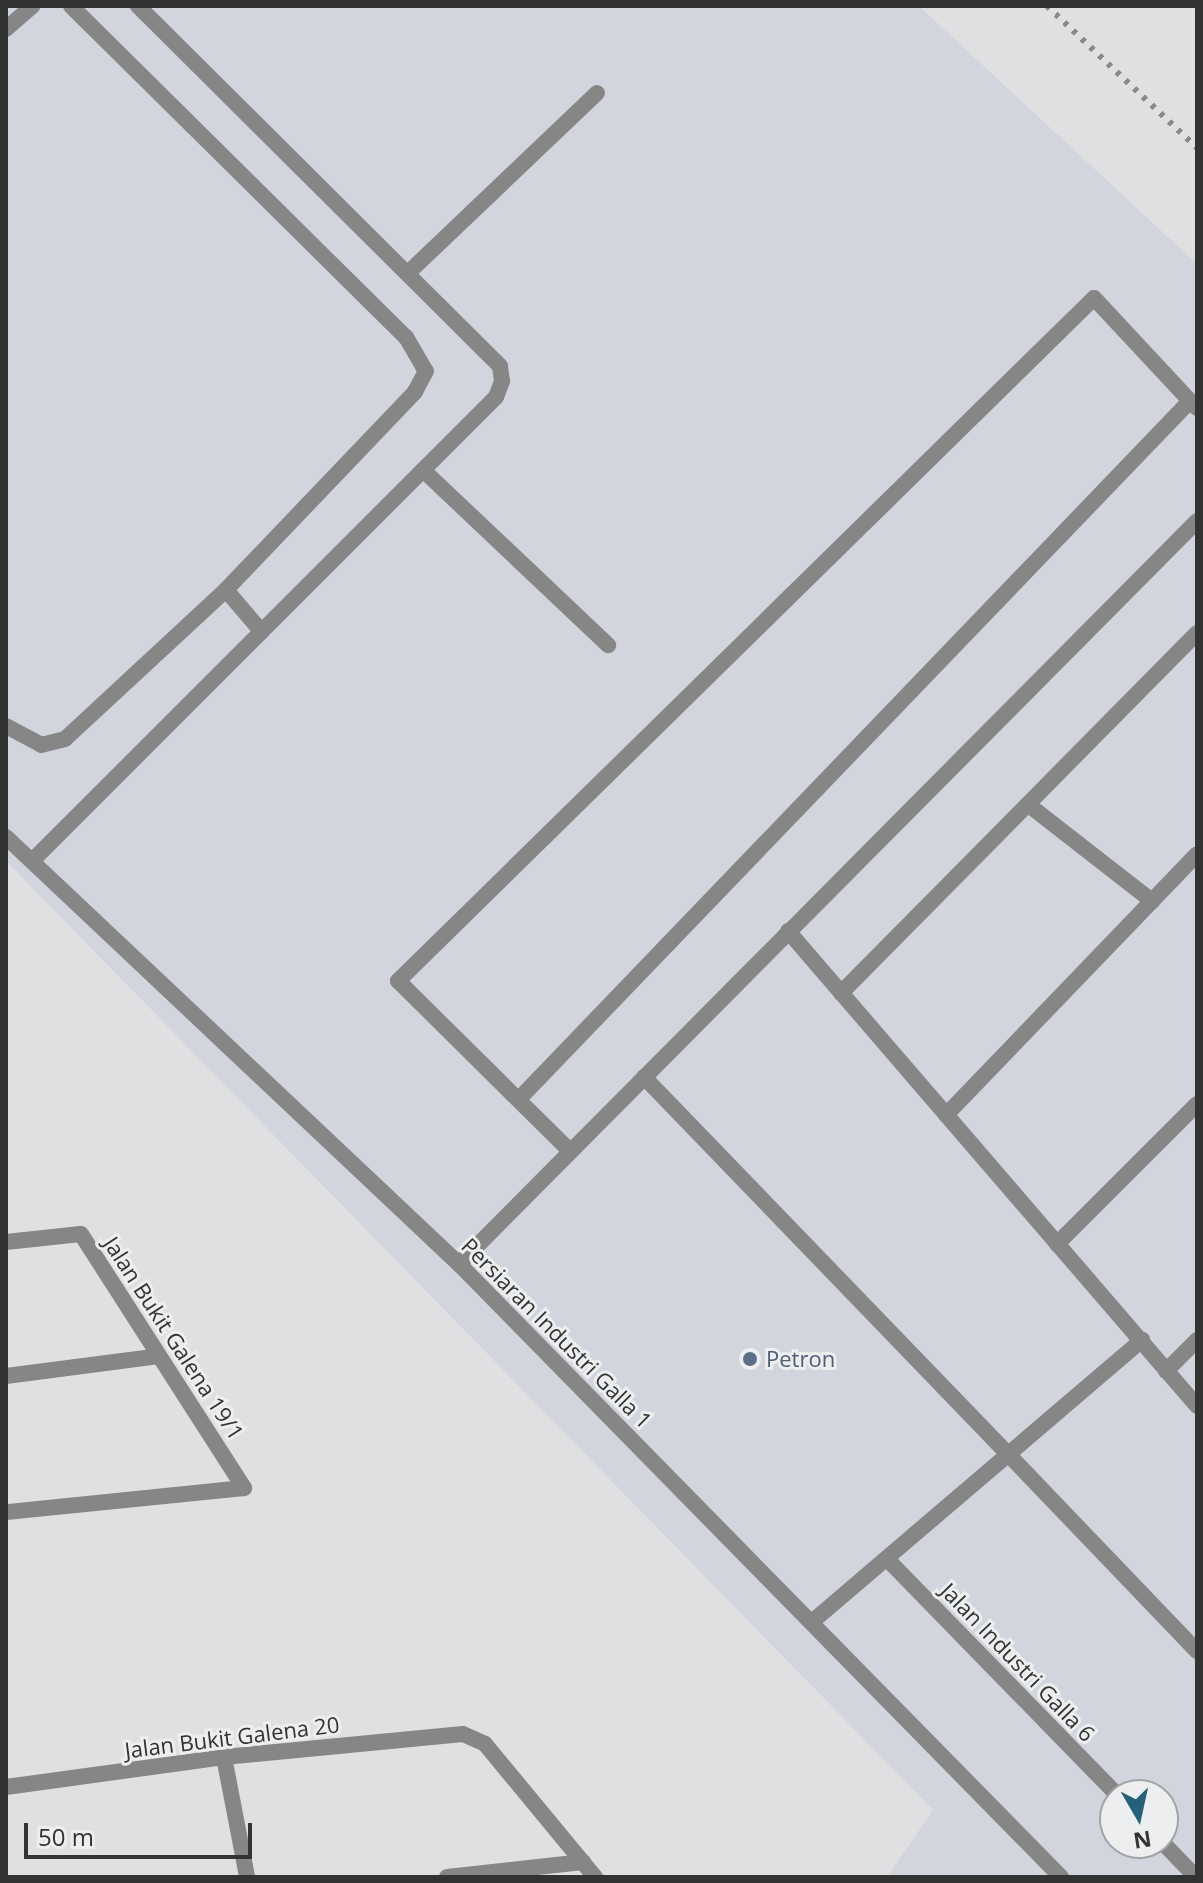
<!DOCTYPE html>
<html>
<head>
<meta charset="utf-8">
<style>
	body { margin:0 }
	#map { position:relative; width:1203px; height:1883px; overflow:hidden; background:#e0e0e2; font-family:"Open Sans",sans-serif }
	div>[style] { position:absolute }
	.built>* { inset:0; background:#d3d5de }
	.lane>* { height:16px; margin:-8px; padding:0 8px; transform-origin:8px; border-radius:8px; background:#878686 }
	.street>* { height:16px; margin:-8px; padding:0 8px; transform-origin:8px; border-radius:8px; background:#878686 }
	.rail>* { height:6px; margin-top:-3px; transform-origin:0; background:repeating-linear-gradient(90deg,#898a8b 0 4px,transparent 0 12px) }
	.dots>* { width:22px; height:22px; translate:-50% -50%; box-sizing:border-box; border:4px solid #edeeef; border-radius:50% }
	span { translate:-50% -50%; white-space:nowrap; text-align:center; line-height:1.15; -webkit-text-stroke:6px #edeeef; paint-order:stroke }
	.street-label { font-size:22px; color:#323333 }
	.service-label { font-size:22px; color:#4e5e75 }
	.left { translate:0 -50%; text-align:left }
	.frame { position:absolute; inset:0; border:8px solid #323333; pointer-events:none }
	.north { position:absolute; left:1099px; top:1779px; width:80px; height:80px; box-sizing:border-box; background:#edeeef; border:2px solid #a2a3a4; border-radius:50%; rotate:171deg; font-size:22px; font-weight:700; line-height:32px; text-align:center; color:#323333 }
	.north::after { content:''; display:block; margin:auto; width:28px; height:36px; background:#266179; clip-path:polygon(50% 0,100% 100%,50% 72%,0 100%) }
	.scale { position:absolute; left:24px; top:1823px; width:228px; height:36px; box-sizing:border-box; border:4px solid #323333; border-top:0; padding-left:10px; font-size:24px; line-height:28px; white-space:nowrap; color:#323333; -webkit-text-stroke:6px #edeeef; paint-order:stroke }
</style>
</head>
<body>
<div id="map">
	<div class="built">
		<div style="clip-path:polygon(evenodd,6px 6px,919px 6px,1197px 264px,1197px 1877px,887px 1877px,933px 1810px,6px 861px,6px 6px,1115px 1795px,1163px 1795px,1163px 1843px,1115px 1843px,1115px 1795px)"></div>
	</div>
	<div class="lane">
		<div style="left:71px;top:6px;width:471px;rotate:44.7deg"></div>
		<div style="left:406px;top:337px;width:39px;rotate:60deg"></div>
		<div style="left:426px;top:371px;width:24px;rotate:118deg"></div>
		<div style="left:415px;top:392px;width:274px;rotate:133.7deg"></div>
		<div style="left:6px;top:29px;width:35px;rotate:-41deg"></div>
		<div style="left:408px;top:273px;width:261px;rotate:-43.6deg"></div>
		<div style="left:423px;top:470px;width:255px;rotate:43.4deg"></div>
		<div style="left:6px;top:726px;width:40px;rotate:28deg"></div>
		<div style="left:41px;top:745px;width:25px;rotate:-14deg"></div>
		<div style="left:65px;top:739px;width:219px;rotate:-42.8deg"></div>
		<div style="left:226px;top:590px;width:55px;rotate:49.4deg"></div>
		<div style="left:1030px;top:806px;width:155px;rotate:37.9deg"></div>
		<div style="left:644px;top:1077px;width:521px;rotate:46.01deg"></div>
		<div style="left:946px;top:1115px;width:362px;rotate:-46.1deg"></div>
		<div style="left:570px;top:1151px;width:242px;rotate:-135.3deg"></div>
		<div style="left:398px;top:981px;width:975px;rotate:-44.46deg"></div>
		<div style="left:1094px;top:298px;width:141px;rotate:47deg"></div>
		<div style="left:1057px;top:1244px;width:198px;rotate:-45deg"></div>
		<div style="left:1166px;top:1371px;width:44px;rotate:-45deg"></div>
		<div style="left:6px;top:1376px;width:154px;rotate:-7.4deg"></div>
		<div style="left:224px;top:1757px;width:122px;rotate:79.1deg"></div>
		<div style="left:447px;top:1877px;width:137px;rotate:-6.3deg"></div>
	</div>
	<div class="street">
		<div style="left:6px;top:837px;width:623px;rotate:43.31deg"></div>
		<div style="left:459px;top:1264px;width:859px;rotate:45.52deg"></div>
		<div style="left:32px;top:861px;width:656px;rotate:-45deg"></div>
		<div style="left:496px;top:397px;width:17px;rotate:-69deg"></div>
		<div style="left:502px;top:381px;width:15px;rotate:-98deg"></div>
		<div style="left:500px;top:366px;width:511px;rotate:-135.16deg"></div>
		<div style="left:788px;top:931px;width:627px;rotate:49.27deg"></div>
		<div style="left:841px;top:993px;width:506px;rotate:-45.32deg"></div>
		<div style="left:519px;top:1099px;width:968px;rotate:-46.13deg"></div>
		<div style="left:1190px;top:401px;width:10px;rotate:45deg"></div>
		<div style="left:6px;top:1242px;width:75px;rotate:-6.1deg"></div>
		<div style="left:81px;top:1234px;width:302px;rotate:57.3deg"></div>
		<div style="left:244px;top:1488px;width:239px;rotate:174.2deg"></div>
		<div style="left:459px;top:1264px;width:1047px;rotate:-45.19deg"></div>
		<div style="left:1006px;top:1452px;width:276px;rotate:46.2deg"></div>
		<div style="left:888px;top:1560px;width:328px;rotate:45.7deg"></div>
		<div style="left:813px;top:1621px;width:433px;rotate:-40.5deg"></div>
		<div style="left:6px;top:1787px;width:220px;rotate:-7.8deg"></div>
		<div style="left:224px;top:1757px;width:240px;rotate:-5.5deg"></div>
		<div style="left:463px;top:1734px;width:24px;rotate:24deg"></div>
		<div style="left:485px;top:1744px;width:173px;rotate:50.4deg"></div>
		<div style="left:1163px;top:1843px;width:47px;rotate:45.9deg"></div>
	</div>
	<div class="rail">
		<div style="left:1047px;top:6px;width:207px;rotate:43.4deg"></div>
	</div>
	<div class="dots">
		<div style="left:750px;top:1359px;background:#5c6f8a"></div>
	</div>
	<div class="street-label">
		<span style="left:557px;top:1333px;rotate:45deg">Persiaran Industri Galla 1</span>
		<span style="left:174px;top:1338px;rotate:57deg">Jalan Bukit Galena 19/1</span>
		<span style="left:1018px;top:1662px;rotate:46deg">Jalan Industri Galla 6</span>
		<span style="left:232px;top:1737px;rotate:-7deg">Jalan Bukit Galena 20</span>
	</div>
	<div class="service-label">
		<span class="left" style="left:766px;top:1359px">Petron</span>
	</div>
	<div class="frame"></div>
	<div class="north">N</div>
	<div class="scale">50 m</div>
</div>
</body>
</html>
